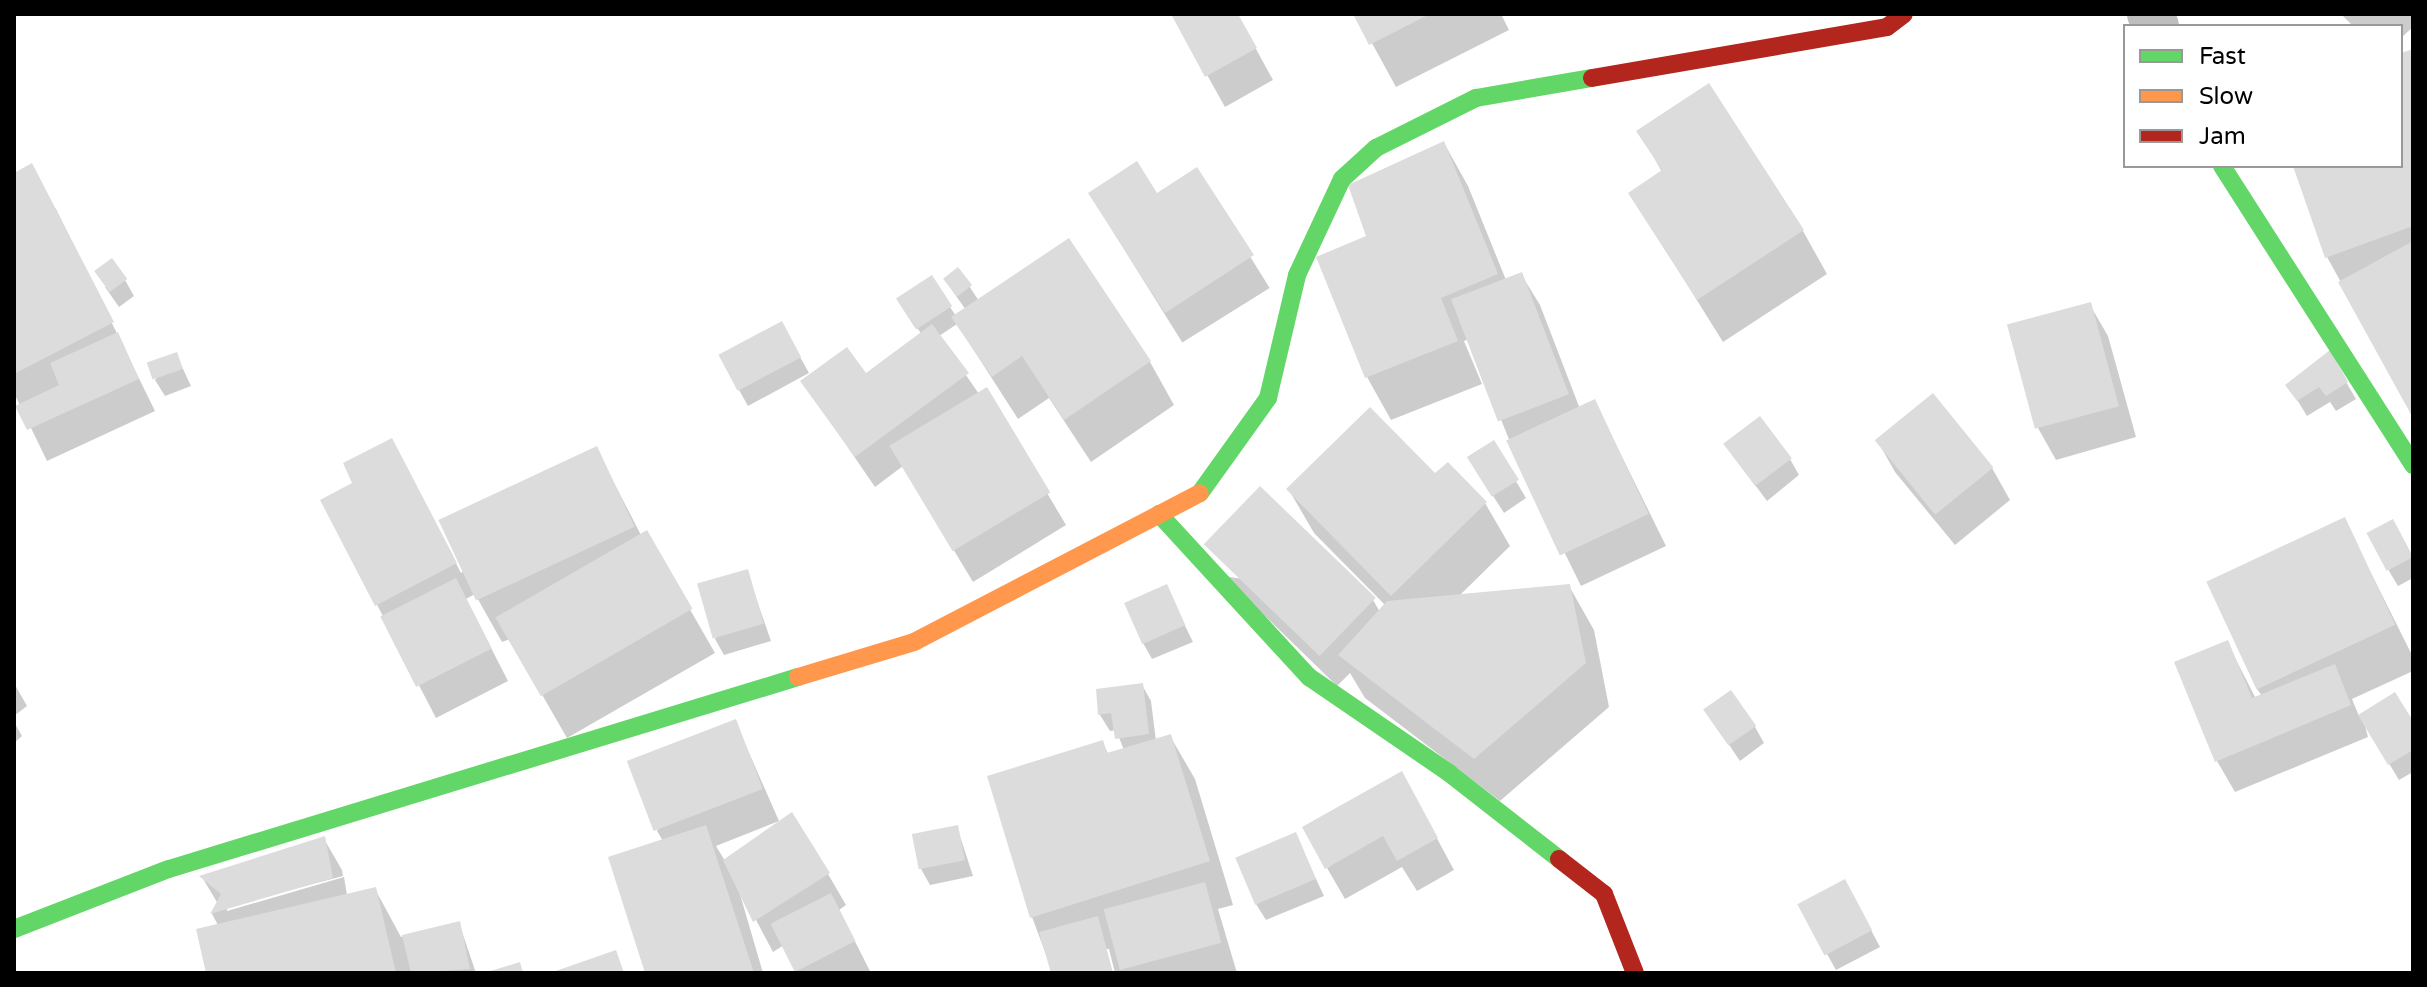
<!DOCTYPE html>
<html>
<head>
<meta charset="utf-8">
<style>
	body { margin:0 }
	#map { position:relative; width:2427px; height:987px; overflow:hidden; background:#fff; font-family:"Varela Round",sans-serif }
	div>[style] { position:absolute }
	.shadow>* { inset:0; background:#0003; transform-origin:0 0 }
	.building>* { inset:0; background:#dcdcdc; transform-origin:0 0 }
	.street>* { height:44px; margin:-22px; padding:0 22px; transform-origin:22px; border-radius:22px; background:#bebebe }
	.fast>* { height:18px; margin:-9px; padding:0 9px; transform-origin:9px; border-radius:9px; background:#63d668 }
	.slow>* { height:18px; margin:-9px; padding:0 9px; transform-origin:9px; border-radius:9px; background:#ff974d }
	.jam>* { height:18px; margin:-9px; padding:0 9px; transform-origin:9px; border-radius:9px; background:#b3261e }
	span { translate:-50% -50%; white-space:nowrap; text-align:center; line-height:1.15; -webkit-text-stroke:7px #fff; paint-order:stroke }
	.frame { position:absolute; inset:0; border:16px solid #000; pointer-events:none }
	.legend { position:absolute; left:2123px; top:24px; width:280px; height:144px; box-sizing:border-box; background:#fff; border:2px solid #999; margin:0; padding:10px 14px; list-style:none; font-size:24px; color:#000 }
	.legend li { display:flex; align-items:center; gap:16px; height:40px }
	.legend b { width:40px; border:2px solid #999 }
</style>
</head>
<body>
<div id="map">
	<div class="shadow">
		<div style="clip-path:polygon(1173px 14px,1237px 14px,1273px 80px,1225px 107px)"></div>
		<div style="clip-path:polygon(1356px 14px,1501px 14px,1509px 30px,1396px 87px)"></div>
		<div style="clip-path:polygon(2341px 14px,2413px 14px,2413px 27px,2401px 38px,2401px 26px,2353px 26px)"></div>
		<div style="clip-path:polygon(2413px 51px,2413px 413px,2327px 257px,2295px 166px,2401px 166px,2401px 55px)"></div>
		<div style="clip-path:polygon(1639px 131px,1803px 231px,1827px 274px,1723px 342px,1630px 193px,1662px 172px)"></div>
		<div style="clip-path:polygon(1444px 143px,1468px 186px,1506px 280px,1521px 274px,1540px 305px,1580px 409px,1595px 402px,1666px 546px,1581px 586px,1510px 442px,1469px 339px,1464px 341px,1482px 384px,1391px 420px,1367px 377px,1369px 238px)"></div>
		<div style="left:1196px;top:170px;width:139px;height:103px;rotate:58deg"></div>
		<div style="clip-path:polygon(14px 175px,56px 209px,155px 411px,47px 461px,14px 393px)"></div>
		<div style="clip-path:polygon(958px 269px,979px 301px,1150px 362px,1174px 405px,1091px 462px,1049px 398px,1018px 419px,957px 324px,939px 336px,979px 394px,986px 390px,1066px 525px,973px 582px,903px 466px,875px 487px,803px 382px,866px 376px,922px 335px,908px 314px,950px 307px,956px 316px,966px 310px,944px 279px)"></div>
		<div style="clip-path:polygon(125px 280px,134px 296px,119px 307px,105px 287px)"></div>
		<div style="clip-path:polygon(2090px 305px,2108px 336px,2136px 437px,2056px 460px,2038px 428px,2010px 328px)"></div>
		<div style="clip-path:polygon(790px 339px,809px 373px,748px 406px,739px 390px)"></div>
		<div style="clip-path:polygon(2329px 353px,2356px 399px,2336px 411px,2330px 402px,2307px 416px,2288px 385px)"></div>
		<div style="clip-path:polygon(176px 354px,191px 386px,165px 396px,155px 380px)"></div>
		<div style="clip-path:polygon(1877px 440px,1992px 468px,2010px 500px,1955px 545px,1895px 472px)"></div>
		<div style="clip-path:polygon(1493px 443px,1526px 498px,1504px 513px,1479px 474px)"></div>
		<div style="clip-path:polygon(1726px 446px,1790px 459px,1799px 475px,1767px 501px)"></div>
		<div style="clip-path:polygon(596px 448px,641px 535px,646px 533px,715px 653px,567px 738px,510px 639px,502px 642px,475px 594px,466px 599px,508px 681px,436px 718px,323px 501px,409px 472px,461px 573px)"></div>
		<div style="clip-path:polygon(1435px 476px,1485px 503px,1510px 546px,1459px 596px,1569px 586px,1594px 630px,1609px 707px,1500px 801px,1365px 698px,1350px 673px,1337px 686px,1224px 576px,1373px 600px,1380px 612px,1386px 606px,1314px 533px,1289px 490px)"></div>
		<div style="clip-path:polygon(2344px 519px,2413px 657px,2413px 671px,2352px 699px,2359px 716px,2413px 725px,2413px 772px,2399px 780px,2364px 722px,2368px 737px,2235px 792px,2217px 761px,2227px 642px,2256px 699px,2262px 696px,2257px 689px)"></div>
		<div style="clip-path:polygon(2392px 522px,2413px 558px,2413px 578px,2398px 586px,2389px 571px)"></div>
		<div style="clip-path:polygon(747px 572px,771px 641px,724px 655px,715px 639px)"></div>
		<div style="clip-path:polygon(1166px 587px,1193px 642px,1152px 659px,1143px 643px)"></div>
		<div style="clip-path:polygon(14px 683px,27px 706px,14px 716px)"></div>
		<div style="clip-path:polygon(1142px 685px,1151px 701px,1156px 741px,1170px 736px,1195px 779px,1233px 905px,1218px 909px,1237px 973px,1115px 973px,1109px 949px,1105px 949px,1111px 973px,1053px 973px,1032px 917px,1102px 742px,1109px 755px,1124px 750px,1116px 730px,1110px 731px,1100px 715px,1098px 691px)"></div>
		<div style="clip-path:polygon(1706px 711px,1755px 727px,1764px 743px,1740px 761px)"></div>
		<div style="clip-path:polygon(735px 721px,779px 821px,716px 846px,725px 861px,828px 874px,846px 905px,839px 910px,871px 973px,798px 973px,784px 945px,773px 952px,737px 884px,763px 973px,648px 973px,663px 841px,657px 831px)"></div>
		<div style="clip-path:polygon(14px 722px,22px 736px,14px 743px)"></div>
		<div style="clip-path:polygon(1419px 805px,1454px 870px,1417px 891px,1402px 867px,1345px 899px,1327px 868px)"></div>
		<div style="clip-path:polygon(957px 827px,973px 876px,930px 885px,921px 869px)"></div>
		<div style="clip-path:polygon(1295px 834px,1324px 896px,1266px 920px,1256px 904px)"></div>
		<div style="clip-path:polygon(324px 839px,342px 870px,343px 876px,227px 907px,227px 911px,344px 877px,347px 895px,375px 889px,401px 937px,459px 923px,476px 973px,208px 973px,218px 925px,212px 914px,218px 904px,202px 877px)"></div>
		<div style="clip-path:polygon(1854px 898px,1880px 947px,1836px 970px,1827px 954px)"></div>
	</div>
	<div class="building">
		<div style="clip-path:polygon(1171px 14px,1238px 14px,1257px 48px,1205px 77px)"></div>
		<div style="clip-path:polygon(1353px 14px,1430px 14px,1369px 45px)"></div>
		<div style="clip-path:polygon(2413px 49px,2413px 226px,2325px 258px,2293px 166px,2401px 166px,2401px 53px)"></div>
		<div style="clip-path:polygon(1709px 83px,1804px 230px,1697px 300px,1628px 193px,1662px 170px,1636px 131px)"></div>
		<div style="clip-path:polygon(1444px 141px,1498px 274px,1441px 298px,1458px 341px,1365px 378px,1316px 257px,1366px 236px,1348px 185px)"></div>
		<div style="clip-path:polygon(1137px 161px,1157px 193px,1197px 167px,1254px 255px,1165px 313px,1088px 193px)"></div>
		<div style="clip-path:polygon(32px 163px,114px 322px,14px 374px,14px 173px)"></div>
		<div style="clip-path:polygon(1069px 238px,1151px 361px,1064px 420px,1022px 356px,992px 377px,951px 317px)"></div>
		<div style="clip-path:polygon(2413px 241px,2413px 418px,2338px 282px)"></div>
		<div style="left:112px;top:258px;width:26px;height:22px;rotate:54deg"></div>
		<div style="left:958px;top:267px;width:23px;height:19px;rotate:52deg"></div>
		<div style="left:1522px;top:272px;width:131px;height:76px;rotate:69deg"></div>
		<div style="left:932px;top:275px;width:37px;height:43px;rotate:57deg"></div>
		<div style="left:2091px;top:302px;width:108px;height:87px;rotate:75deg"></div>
		<div style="left:782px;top:321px;width:41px;height:72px;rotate:62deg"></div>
		<div style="clip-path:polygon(932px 324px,969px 373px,855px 457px,800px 381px,847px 347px,866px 373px)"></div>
		<div style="clip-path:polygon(118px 332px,139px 379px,27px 430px,15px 406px,59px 385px,50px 363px)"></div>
		<div style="clip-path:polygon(2330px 350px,2348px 382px,2326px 396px,2319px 387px,2297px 401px,2285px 385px)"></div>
		<div style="left:177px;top:352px;width:18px;height:32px;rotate:71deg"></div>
		<div style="left:987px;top:387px;width:123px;height:114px;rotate:59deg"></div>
		<div style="left:1933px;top:393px;width:96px;height:75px;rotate:51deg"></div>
		<div style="left:1595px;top:399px;width:127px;height:98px;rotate:65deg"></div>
		<div style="clip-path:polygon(1370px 407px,1435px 473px,1448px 462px,1487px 502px,1391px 596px,1286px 489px)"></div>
		<div style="left:1760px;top:416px;width:53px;height:46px;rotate:53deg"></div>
		<div style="clip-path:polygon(392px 438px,457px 563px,375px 606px,320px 500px,352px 483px,343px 463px)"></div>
		<div style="left:1494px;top:440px;width:47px;height:32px;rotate:58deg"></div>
		<div style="left:597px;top:446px;width:89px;height:175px;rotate:65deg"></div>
		<div style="left:1260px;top:486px;width:161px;height:81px;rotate:44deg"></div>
		<div style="left:2345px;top:517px;width:119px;height:153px;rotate:65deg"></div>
		<div style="left:2393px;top:519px;width:43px;height:30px;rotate:62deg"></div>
		<div style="left:647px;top:530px;width:91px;height:175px;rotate:60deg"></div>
		<div style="left:748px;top:569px;width:57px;height:53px;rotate:74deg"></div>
		<div style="left:456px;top:578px;width:79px;height:85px;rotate:63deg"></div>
		<div style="left:1167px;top:584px;width:45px;height:47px;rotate:66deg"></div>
		<div style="clip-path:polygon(1570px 584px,1586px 663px,1474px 759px,1338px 655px,1387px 601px)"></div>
		<div style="clip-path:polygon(2228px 640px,2252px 698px,2335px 664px,2351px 705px,2215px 762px,2174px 662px)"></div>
		<div style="clip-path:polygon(1143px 683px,1149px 734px,1115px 739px,1111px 713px,1098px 715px,1096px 689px)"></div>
		<div style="left:1731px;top:690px;width:44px;height:34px;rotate:55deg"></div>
		<div style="clip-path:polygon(2395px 692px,2413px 721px,2413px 750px,2388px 765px,2358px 715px)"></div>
		<div style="left:736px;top:719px;width:75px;height:117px;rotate:69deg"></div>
		<div style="clip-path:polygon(1171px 734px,1210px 861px,1030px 918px,987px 776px,1103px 740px,1107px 753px)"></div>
		<div style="clip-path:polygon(1402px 771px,1438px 838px,1397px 861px,1383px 836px,1325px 869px,1302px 827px)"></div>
		<div style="clip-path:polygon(792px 812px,830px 873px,753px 922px,723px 860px)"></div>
		<div style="clip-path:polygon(706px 825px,754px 973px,645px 973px,608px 857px)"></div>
		<div style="left:958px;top:825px;width:36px;height:47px;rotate:79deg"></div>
		<div style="left:1296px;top:832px;width:51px;height:66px;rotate:67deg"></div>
		<div style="clip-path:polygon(325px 836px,333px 878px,210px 914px,221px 894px,199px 876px)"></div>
		<div style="left:1845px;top:879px;width:58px;height:54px;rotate:62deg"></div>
		<div style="left:1205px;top:882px;width:63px;height:105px;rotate:75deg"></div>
		<div style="clip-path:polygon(376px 887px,396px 973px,206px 973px,196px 929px)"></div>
		<div style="left:831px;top:893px;width:54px;height:68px;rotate:63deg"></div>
		<div style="clip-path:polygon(1098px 916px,1113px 973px,1051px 973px,1039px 932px)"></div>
		<div style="clip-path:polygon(460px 921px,470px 969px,411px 973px,402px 935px)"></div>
		<div style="clip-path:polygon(616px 950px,624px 973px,550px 973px)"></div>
		<div style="clip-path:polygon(520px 962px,523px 973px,487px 973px,487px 972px)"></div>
	</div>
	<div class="street">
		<div style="left:2149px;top:14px;width:14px;rotate:56deg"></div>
	</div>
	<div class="fast">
		<div style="left:2222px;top:166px;width:355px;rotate:57.4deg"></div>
		<div style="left:1200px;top:493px;width:117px;rotate:-54.4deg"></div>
		<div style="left:1268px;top:398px;width:126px;rotate:-76.7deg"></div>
		<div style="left:1297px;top:275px;width:106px;rotate:-64.9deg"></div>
		<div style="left:1342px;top:179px;width:46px;rotate:-42.4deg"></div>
		<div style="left:1376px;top:148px;width:112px;rotate:-26.6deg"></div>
		<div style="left:1476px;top:98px;width:118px;rotate:-9.8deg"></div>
		<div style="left:1159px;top:514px;width:222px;rotate:47.4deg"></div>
		<div style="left:1309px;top:677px;width:170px;rotate:34.4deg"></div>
		<div style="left:1449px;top:773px;width:140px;rotate:38deg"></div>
		<div style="left:14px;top:929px;width:166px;rotate:-21.2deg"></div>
		<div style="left:169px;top:869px;width:658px;rotate:-16.97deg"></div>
	</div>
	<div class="slow">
		<div style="left:798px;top:677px;width:121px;rotate:-16.8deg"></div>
		<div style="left:914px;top:642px;width:322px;rotate:-27.5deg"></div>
	</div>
	<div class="jam">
		<div style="left:1592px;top:78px;width:299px;rotate:-9.8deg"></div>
		<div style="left:1887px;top:27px;width:21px;rotate:-37deg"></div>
		<div style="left:1559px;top:859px;width:57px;rotate:37.9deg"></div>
		<div style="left:1604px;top:894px;width:85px;rotate:68.6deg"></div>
	</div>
	<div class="frame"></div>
	<ul class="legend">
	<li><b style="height:10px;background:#63d668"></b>Fast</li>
	<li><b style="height:10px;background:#ff974d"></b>Slow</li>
	<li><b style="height:10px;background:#b3261e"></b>Jam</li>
	</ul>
</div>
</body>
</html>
